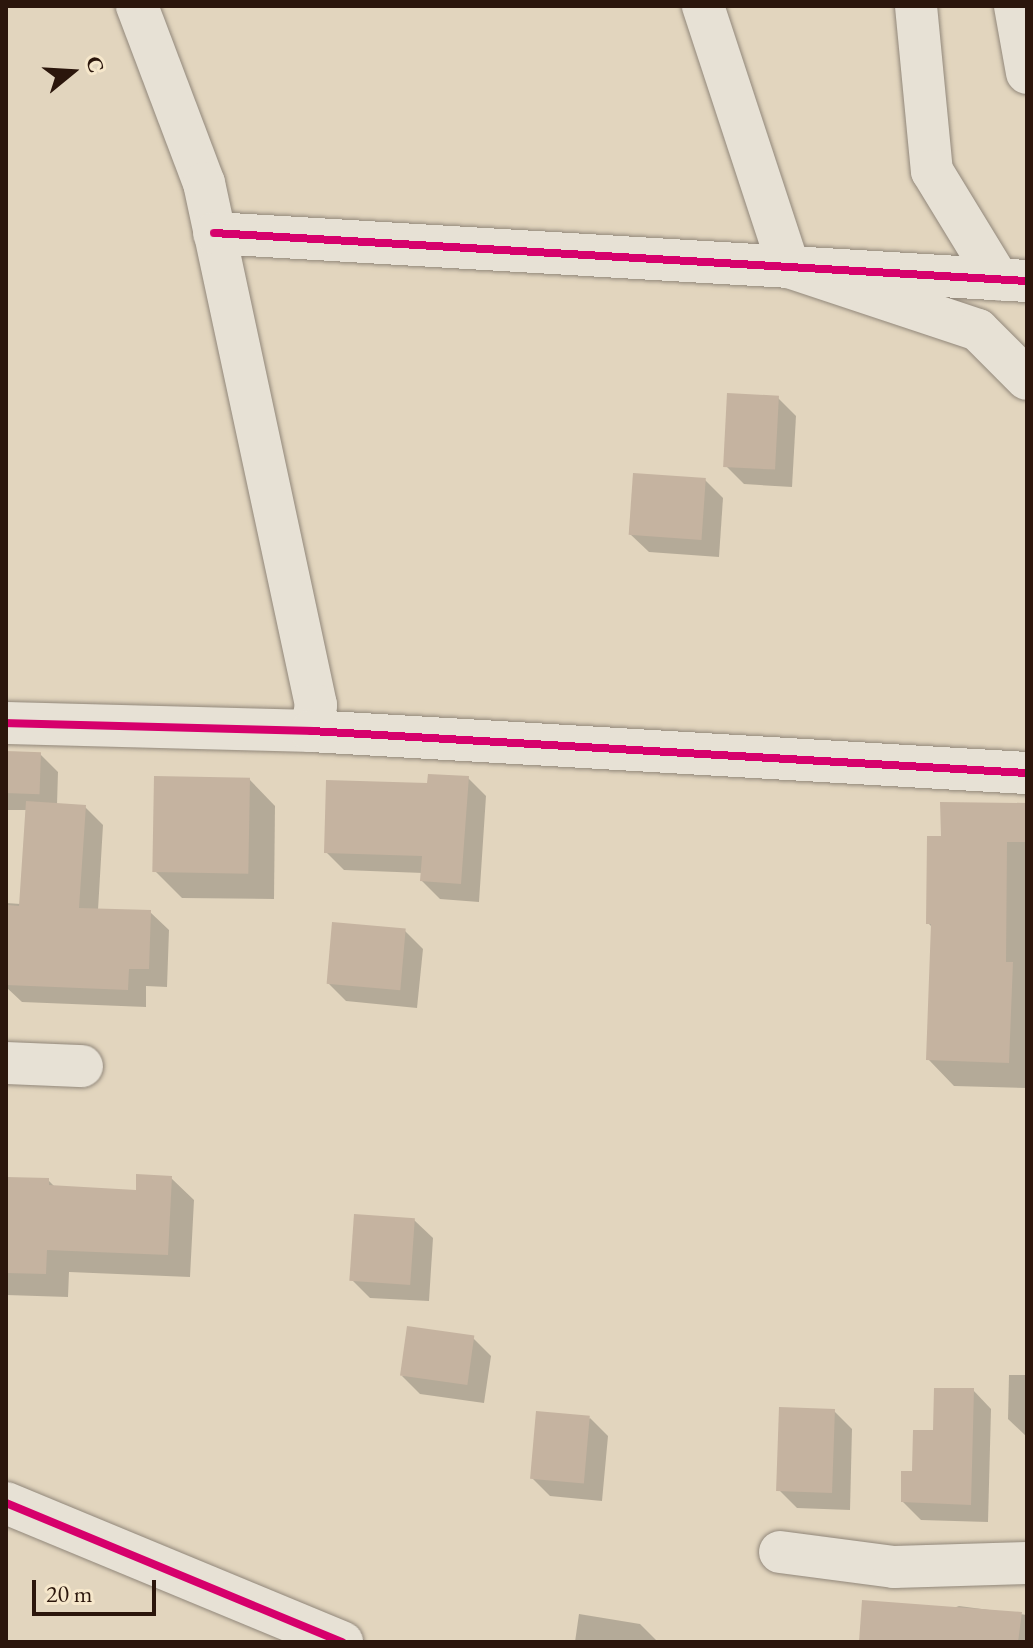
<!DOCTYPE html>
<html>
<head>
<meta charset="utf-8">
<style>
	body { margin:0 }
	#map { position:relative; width:1033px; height:1648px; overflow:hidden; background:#e2d5be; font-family:"EB Garamond",serif }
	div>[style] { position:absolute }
	.shadow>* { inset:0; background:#0003 }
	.building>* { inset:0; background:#c5b3a0; transform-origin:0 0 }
	.roads { filter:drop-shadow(0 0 2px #91877a) drop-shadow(0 0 2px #91877a) }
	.minor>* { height:42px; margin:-21px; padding:0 21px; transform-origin:21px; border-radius:21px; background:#e7e1d5 }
	.cycleway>* { height:8px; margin:-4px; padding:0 4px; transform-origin:4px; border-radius:4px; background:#d6006c }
	span { translate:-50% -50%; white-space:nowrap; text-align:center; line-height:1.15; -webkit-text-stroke:8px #f6e7cb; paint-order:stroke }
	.frame { position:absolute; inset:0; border:8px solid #2b160c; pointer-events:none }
	.north { position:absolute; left:32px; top:32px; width:80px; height:80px; -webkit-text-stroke:6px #f6e7cb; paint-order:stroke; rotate:72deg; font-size:22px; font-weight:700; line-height:32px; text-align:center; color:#2b160c }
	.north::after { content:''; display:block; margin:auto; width:28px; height:36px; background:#2b160c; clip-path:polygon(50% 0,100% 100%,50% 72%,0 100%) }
	.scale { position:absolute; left:32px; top:1580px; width:124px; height:36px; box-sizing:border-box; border:4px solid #2b160c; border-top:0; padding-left:10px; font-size:24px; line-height:28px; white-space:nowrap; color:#2b160c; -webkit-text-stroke:6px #f6e7cb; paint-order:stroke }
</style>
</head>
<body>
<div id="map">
	<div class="shadow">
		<div style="clip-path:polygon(778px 398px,796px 416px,792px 487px,744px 484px,726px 466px)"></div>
		<div style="clip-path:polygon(705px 480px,723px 498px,719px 557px,649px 552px,630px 534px)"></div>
		<div style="clip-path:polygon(6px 753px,40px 754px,58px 772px,57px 805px,85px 807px,103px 825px,98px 910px,150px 912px,169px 930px,167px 987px,146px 986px,146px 1007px,22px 1002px,6px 987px,6px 903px,21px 904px,27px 810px,6px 810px)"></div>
		<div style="clip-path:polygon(468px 778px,486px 796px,479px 902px,440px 899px,422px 881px,423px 873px,344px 870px,326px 852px,429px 785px)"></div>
		<div style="clip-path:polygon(249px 779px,275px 806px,274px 899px,182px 898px,156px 872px)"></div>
		<div style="clip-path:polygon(1027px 805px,1027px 1088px,954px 1086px,928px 1059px,933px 928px,928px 923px,943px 838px)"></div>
		<div style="clip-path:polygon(405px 931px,423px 949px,417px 1008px,346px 1001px,328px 983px)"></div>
		<div style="clip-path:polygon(171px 1178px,194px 1200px,190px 1277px,69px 1272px,68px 1297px,6px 1295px,6px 1179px,48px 1180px,56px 1188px,138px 1192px)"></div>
		<div style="clip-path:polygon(414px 1220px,433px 1238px,429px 1301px,370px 1298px,352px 1280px)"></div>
		<div style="clip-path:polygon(473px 1338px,491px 1356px,484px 1403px,420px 1394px,402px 1376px)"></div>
		<div style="clip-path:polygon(1009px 1375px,1027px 1375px,1027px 1437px,1008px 1419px)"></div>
		<div style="clip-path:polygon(973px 1390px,991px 1409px,988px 1522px,921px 1520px,903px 1502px,935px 1432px)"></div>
		<div style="clip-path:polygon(834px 1411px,852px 1429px,850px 1510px,797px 1508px,779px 1490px)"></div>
		<div style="clip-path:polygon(590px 1418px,608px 1436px,602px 1501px,550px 1496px,532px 1478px)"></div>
		<div style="clip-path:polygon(959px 1606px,1027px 1615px,1027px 1642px,861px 1642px)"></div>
		<div style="clip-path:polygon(579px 1614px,640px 1624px,658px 1642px,575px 1642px)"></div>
	</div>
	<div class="building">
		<div style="left:727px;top:393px;width:52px;height:74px;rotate:3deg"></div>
		<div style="left:633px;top:473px;width:73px;height:62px;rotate:4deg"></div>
		<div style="left:6px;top:751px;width:35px;height:42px;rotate:2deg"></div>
		<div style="clip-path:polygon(428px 774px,469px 776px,461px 884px,420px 881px,422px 856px,324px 853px,326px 780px,427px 783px)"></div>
		<div style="left:154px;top:776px;width:96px;height:96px;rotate:1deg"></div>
		<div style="clip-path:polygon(26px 801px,86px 805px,79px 908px,151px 910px,149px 969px,129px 969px,128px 990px,6px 985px,8px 905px,19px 906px)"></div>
		<div style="clip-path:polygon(940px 802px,1027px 803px,1027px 842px,1007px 842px,1006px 962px,1013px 962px,1009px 1063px,926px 1060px,931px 924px,926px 924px,927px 836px,941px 836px)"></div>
		<div style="left:332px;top:922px;width:74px;height:62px;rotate:5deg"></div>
		<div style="clip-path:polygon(136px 1174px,172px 1176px,168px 1255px,47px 1250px,46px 1274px,6px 1273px,6px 1177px,49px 1178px,49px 1185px,136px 1190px)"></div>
		<div style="left:354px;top:1214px;width:61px;height:67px;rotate:4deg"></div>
		<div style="left:407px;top:1326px;width:68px;height:50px;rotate:8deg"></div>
		<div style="clip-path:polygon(934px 1388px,974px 1388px,971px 1505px,901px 1502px,901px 1471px,912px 1471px,913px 1430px,933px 1430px)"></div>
		<div style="left:779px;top:1407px;width:56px;height:84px;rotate:2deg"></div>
		<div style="left:536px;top:1411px;width:54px;height:68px;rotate:5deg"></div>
		<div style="clip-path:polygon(862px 1600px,1022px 1612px,1018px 1642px,859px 1642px)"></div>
	</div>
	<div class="roads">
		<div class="minor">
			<div style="left:137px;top:6px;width:189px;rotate:69.3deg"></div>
			<div style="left:204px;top:183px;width:534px;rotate:77.89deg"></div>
			<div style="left:316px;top:705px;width:26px;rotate:101deg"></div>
			<div style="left:703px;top:6px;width:275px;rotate:71.8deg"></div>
			<div style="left:789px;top:267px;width:199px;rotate:18.4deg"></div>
			<div style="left:978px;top:330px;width:69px;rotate:45deg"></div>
			<div style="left:916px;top:6px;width:166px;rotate:84.5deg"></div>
			<div style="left:932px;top:171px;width:127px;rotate:58.6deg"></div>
			<div style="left:1015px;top:6px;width:68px;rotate:79.8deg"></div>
			<div style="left:214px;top:233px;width:814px;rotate:3.38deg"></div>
			<div style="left:6px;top:723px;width:305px;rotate:1.5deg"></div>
			<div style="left:311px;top:731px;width:717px;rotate:3.36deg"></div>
			<div style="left:6px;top:1063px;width:76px;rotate:2.3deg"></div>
			<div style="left:6px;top:1503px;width:364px;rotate:22.5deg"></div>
			<div style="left:780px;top:1552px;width:115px;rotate:7.5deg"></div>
			<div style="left:894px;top:1567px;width:133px;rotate:-1.7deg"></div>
		</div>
	</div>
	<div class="cycleway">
		<div style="left:214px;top:233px;width:814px;rotate:3.38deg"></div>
		<div style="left:6px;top:723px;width:305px;rotate:1.5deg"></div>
		<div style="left:311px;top:731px;width:717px;rotate:3.36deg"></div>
		<div style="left:6px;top:1503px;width:364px;rotate:22.5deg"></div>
	</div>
	<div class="frame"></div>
	<div class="north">С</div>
	<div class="scale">20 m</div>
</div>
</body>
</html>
